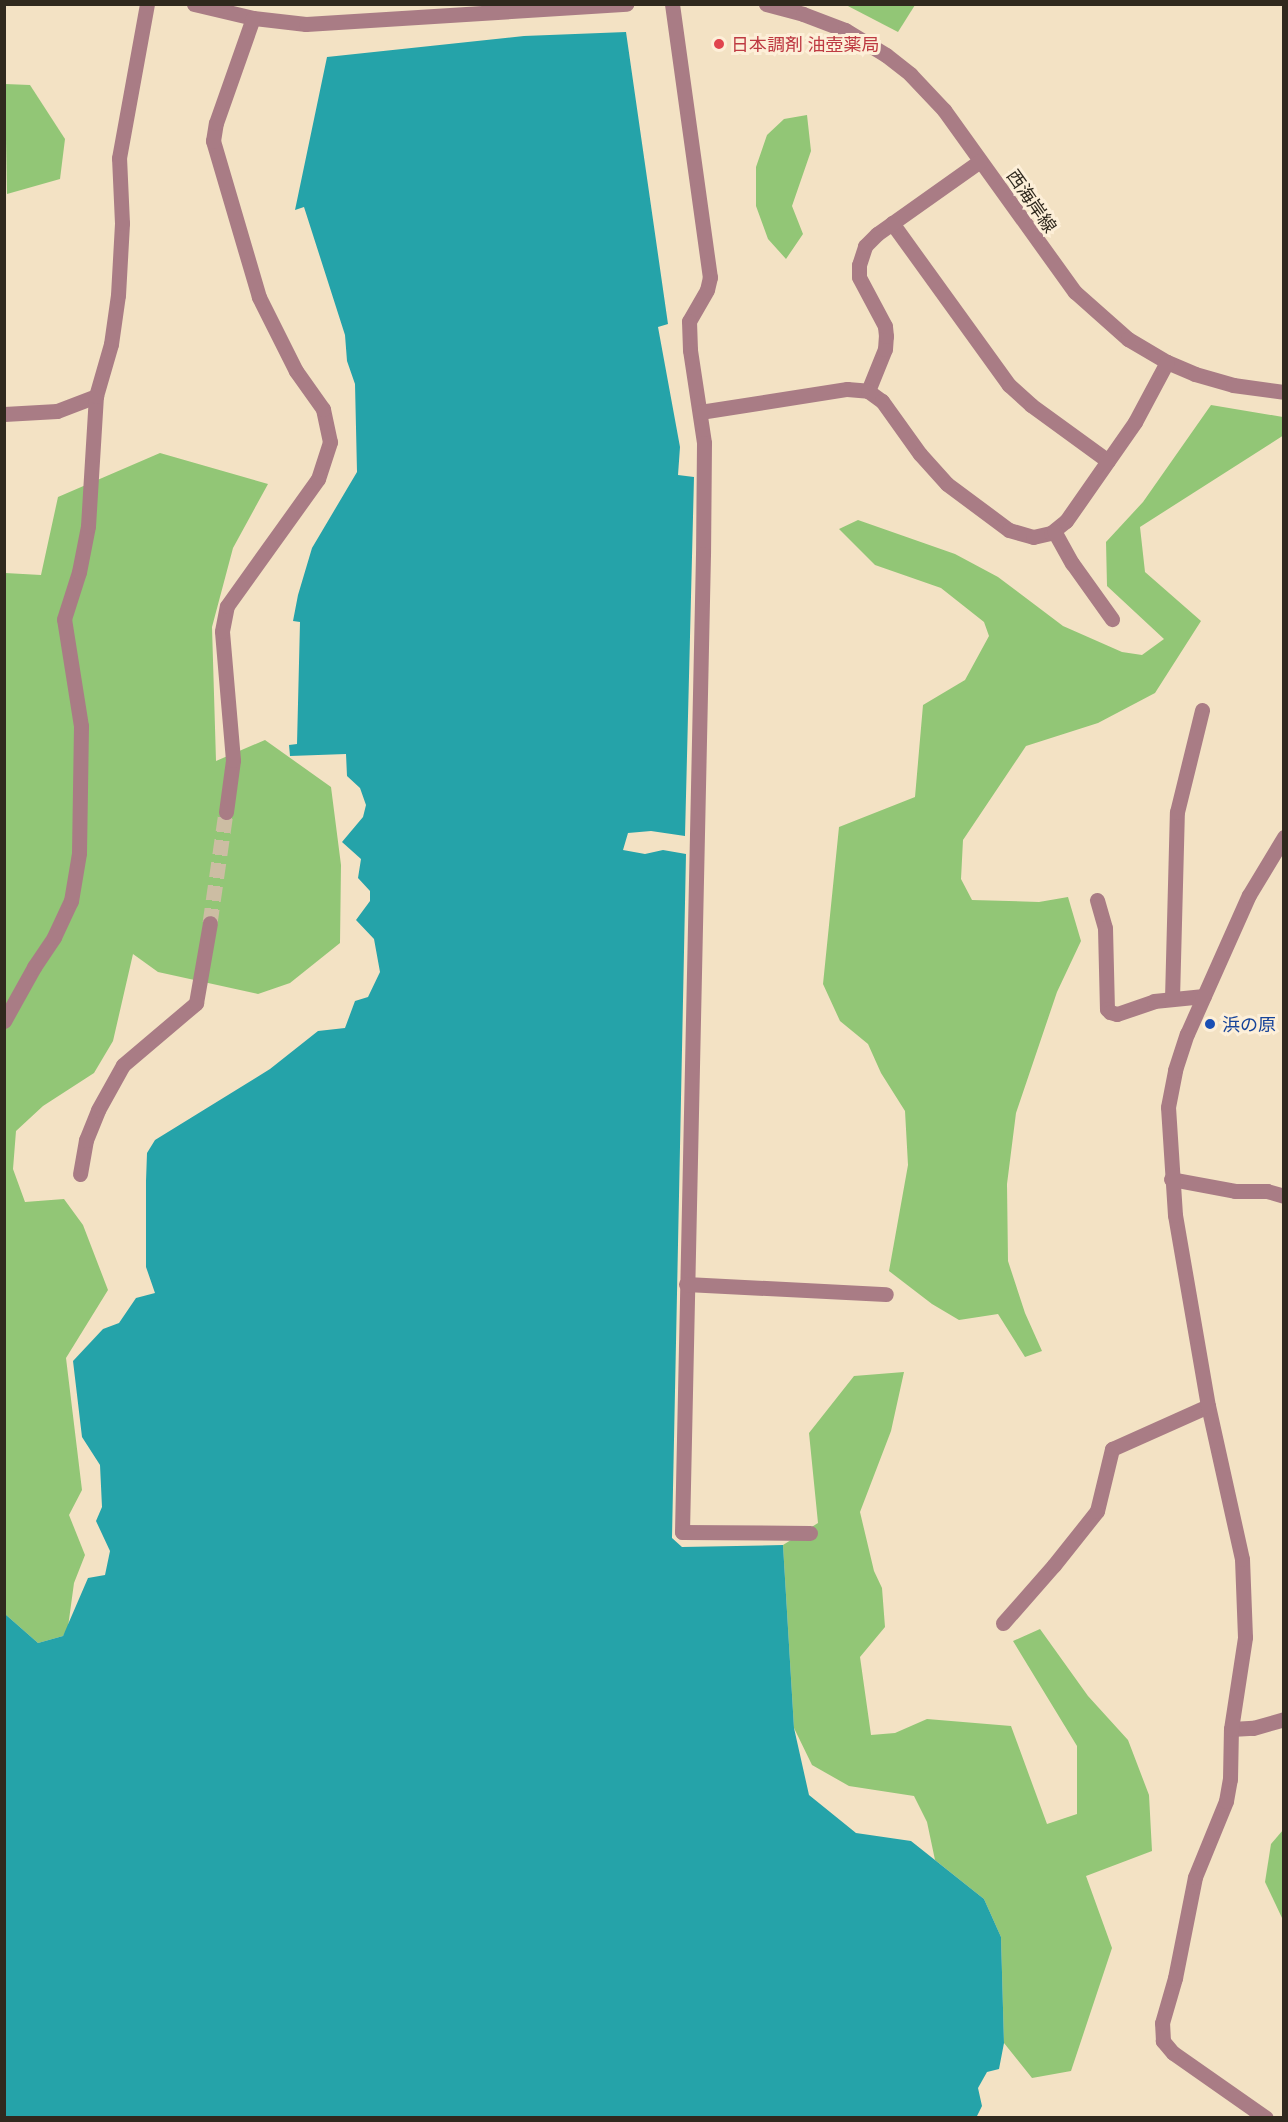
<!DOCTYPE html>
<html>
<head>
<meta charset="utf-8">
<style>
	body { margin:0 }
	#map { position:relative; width:1288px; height:2122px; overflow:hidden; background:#f3e2c4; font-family:"Playfair Display","Noto Sans JP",serif }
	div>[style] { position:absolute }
	.green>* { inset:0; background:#92c676 }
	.water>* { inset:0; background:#25a3a9 }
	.minor-tunnel>* { height:15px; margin-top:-7.5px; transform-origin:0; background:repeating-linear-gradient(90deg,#ccbda3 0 15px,transparent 0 23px) }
	.minor>* { height:15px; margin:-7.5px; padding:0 7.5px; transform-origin:7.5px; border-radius:7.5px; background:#a97c85 }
	.dots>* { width:16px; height:16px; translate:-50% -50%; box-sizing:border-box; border:3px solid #fdefd8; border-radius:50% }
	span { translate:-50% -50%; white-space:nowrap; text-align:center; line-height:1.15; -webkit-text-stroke:6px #fdefd8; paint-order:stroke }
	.health-label { font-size:18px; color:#be3a42 }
	.left { translate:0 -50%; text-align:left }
	.street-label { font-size:18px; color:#30291e }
	.transit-label { font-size:18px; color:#164399 }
	.frame { position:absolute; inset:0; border:6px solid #30291e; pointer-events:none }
</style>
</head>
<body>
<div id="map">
	<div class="green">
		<div style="clip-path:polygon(846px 5px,915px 5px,898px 32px)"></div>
		<div style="clip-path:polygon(5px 84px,30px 85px,65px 139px,60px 179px,7px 194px)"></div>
		<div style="clip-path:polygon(807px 115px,811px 151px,792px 206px,803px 234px,786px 259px,768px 239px,756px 206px,756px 167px,767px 135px,784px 119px)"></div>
		<div style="clip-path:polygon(1211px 405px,1283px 417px,1284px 435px,1140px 527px,1145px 572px,1201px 621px,1155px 693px,1098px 723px,1026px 746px,963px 840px,961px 879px,972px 900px,1039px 902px,1068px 897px,1081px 941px,1057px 992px,1016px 1113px,1007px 1184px,1008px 1261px,1025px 1313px,1042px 1351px,1025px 1357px,998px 1314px,959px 1320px,932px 1304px,889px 1271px,908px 1165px,905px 1111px,881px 1073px,868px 1044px,840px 1021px,823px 984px,839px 827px,915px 797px,923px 705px,965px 680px,989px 636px,984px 622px,941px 588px,875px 565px,839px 529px,858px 520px,955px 554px,998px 577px,1063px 626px,1122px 652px,1142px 655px,1164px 639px,1107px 586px,1106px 542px,1143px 502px)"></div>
		<div style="clip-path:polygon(160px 453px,268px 484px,233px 548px,212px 627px,216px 761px,265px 740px,331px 787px,341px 865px,340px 943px,290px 983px,258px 994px,158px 972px,133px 954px,113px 1041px,94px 1073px,43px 1106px,16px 1131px,13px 1169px,25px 1202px,64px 1199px,83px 1225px,108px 1290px,66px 1358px,82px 1490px,69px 1515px,85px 1555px,74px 1583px,68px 1627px,63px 1636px,38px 1643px,5px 1614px,5px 573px,41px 575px,58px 497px)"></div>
		<div style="clip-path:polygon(904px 1372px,891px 1431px,860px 1512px,874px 1571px,882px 1588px,885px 1627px,860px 1657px,871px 1735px,895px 1733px,927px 1719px,1011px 1726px,1047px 1824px,1077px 1814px,1077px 1746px,1013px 1641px,1040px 1629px,1088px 1696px,1128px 1740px,1149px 1795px,1152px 1851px,1086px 1876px,1112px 1948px,1071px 2071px,1032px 2078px,1004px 2043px,1001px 1937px,984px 1899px,935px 1860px,927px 1822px,914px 1796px,849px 1786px,812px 1765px,794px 1728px,783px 1545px,818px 1523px,809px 1433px,854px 1376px)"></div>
		<div style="clip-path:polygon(1283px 1830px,1283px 1920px,1265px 1882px,1271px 1844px)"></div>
	</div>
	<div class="water">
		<div style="clip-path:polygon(626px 32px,668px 324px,658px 327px,680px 447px,678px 475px,694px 477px,685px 836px,651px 831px,628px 833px,623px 850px,645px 854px,663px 850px,686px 854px,672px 1538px,682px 1547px,783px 1545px,794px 1728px,809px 1795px,856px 1833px,911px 1841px,984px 1899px,1001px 1937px,1004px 2043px,999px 2069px,987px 2072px,978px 2088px,982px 2106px,976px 2118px,5px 2117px,5px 1614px,38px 1643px,63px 1636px,88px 1578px,105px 1575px,110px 1551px,96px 1521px,102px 1507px,100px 1465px,82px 1437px,73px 1361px,103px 1329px,119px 1323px,136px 1298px,155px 1293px,146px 1267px,146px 1181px,147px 1153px,155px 1140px,270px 1069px,318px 1031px,345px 1028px,355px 1001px,368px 997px,380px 972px,374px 939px,356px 920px,370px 901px,370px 891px,358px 878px,361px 859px,342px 842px,363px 817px,366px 805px,360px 788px,347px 776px,346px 754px,290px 756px,289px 745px,297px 744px,300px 622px,293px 621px,298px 595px,312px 548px,357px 472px,355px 384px,347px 361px,345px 335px,304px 207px,295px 210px,327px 57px,524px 36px)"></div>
	</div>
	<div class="minor-tunnel">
		<div style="left:210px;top:923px;width:112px;rotate:-81.8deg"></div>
	</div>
	<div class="minor">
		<div style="left:194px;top:4px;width:61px;rotate:13.3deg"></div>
		<div style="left:253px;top:18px;width:53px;rotate:6.5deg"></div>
		<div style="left:306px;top:24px;width:321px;rotate:-3.6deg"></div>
		<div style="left:672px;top:4px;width:276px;rotate:82.1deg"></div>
		<div style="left:710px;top:277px;width:13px;rotate:103deg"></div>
		<div style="left:707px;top:290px;width:36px;rotate:120deg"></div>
		<div style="left:689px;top:321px;width:29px;rotate:88deg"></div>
		<div style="left:690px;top:350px;width:94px;rotate:81.4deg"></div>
		<div style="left:704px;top:443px;width:111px;rotate:90.5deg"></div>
		<div style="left:703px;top:554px;width:978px;rotate:91.23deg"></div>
		<div style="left:682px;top:1532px;width:128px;rotate:0.4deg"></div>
		<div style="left:766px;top:4px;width:38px;rotate:15deg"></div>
		<div style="left:803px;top:14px;width:45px;rotate:20.9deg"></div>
		<div style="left:845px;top:30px;width:48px;rotate:31.4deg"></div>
		<div style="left:886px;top:55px;width:31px;rotate:38deg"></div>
		<div style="left:910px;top:74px;width:50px;rotate:46.6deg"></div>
		<div style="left:944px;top:110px;width:224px;rotate:54.3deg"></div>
		<div style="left:1075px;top:292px;width:71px;rotate:41.6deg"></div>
		<div style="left:1128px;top:339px;width:45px;rotate:30.5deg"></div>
		<div style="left:1167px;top:362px;width:30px;rotate:23deg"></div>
		<div style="left:1195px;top:374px;width:40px;rotate:16deg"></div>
		<div style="left:1233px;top:385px;width:51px;rotate:7.8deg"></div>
		<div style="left:892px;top:223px;width:200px;rotate:54.2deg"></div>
		<div style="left:1009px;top:385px;width:30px;rotate:42deg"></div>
		<div style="left:1031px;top:405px;width:95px;rotate:36deg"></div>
		<div style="left:868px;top:391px;width:45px;rotate:-68deg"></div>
		<div style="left:885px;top:349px;width:13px;rotate:-86deg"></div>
		<div style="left:886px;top:336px;width:10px;rotate:-96deg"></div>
		<div style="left:885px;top:326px;width:55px;rotate:-118deg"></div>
		<div style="left:859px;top:277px;width:12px;rotate:-90deg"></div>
		<div style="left:859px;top:265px;width:20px;rotate:-72deg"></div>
		<div style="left:865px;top:246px;width:17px;rotate:-45deg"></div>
		<div style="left:877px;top:234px;width:126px;rotate:-35.3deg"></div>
		<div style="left:700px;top:412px;width:149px;rotate:-8.9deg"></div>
		<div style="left:847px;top:389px;width:21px;rotate:5deg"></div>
		<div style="left:868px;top:391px;width:17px;rotate:36deg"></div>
		<div style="left:882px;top:401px;width:65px;rotate:54.4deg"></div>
		<div style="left:920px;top:454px;width:40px;rotate:48deg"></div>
		<div style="left:947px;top:484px;width:77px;rotate:36.6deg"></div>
		<div style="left:1009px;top:530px;width:25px;rotate:16deg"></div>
		<div style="left:1033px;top:537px;width:18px;rotate:-13deg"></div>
		<div style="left:1051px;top:533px;width:19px;rotate:-39deg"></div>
		<div style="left:1066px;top:521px;width:121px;rotate:-55.1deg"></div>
		<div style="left:1135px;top:422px;width:68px;rotate:-61.9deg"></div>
		<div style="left:4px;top:414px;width:53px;rotate:-3.2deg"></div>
		<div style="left:57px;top:411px;width:42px;rotate:-21deg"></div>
		<div style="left:1054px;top:531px;width:37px;rotate:61deg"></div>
		<div style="left:1072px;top:563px;width:69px;rotate:54.5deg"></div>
		<div style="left:226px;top:812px;width:52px;rotate:-82.3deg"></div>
		<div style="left:233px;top:760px;width:129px;rotate:-94.9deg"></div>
		<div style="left:222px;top:631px;width:25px;rotate:-79deg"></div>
		<div style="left:227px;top:606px;width:156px;rotate:-54.4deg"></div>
		<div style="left:318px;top:479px;width:39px;rotate:-72deg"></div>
		<div style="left:330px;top:442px;width:34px;rotate:-102deg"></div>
		<div style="left:323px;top:409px;width:47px;rotate:-125.4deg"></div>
		<div style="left:296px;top:371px;width:83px;rotate:-116.6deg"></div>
		<div style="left:259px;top:297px;width:163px;rotate:-106.4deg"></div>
		<div style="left:213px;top:141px;width:18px;rotate:-81deg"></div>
		<div style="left:216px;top:123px;width:111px;rotate:-70.6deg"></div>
		<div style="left:1097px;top:900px;width:29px;rotate:74deg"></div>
		<div style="left:1105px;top:928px;width:81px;rotate:88.6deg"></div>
		<div style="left:1107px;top:1009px;width:4px;rotate:45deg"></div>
		<div style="left:1110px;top:1012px;width:7px;rotate:16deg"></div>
		<div style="left:1117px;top:1014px;width:39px;rotate:-19deg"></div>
		<div style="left:1154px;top:1001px;width:50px;rotate:-5.7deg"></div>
		<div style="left:1172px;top:999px;width:187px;rotate:-88.5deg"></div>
		<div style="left:1177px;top:812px;width:105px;rotate:-76.2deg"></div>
		<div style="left:4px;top:1021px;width:62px;rotate:-60.9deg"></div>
		<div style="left:34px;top:967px;width:36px;rotate:-56deg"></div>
		<div style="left:54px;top:937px;width:40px;rotate:-65deg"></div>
		<div style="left:71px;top:901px;width:49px;rotate:-80.5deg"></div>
		<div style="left:79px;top:853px;width:127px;rotate:-89.1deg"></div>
		<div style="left:81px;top:726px;width:108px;rotate:-99deg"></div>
		<div style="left:64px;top:619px;width:49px;rotate:-72.3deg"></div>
		<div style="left:79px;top:572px;width:47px;rotate:-78.9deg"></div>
		<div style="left:88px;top:526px;width:130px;rotate:-86.5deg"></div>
		<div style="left:96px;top:396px;width:54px;rotate:-73.9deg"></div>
		<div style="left:111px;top:344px;width:49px;rotate:-81.9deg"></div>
		<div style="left:118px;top:295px;width:72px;rotate:-86.8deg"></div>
		<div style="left:122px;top:223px;width:65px;rotate:-92.6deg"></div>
		<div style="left:119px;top:158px;width:157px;rotate:-79.7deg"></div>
		<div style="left:80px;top:1174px;width:35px;rotate:-80deg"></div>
		<div style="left:86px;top:1140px;width:32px;rotate:-68deg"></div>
		<div style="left:98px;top:1110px;width:51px;rotate:-60.9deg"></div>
		<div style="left:123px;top:1065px;width:96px;rotate:-40.3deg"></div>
		<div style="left:196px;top:1003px;width:81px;rotate:-80.1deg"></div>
		<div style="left:1171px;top:1179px;width:65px;rotate:10.6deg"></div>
		<div style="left:1235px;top:1191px;width:32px"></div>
		<div style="left:1267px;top:1191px;width:18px;rotate:16deg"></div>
		<div style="left:686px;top:1284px;width:200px;rotate:2.9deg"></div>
		<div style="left:1003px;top:1623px;width:77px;rotate:-48.7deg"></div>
		<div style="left:1054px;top:1565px;width:69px;rotate:-51.5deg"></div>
		<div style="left:1097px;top:1511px;width:64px;rotate:-76.4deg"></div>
		<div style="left:1112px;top:1449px;width:105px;rotate:-24.1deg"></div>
		<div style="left:1231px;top:1729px;width:22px;rotate:-3deg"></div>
		<div style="left:1253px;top:1728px;width:32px;rotate:-16deg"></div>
		<div style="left:1266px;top:2118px;width:113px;rotate:-145deg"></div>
		<div style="left:1173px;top:2053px;width:16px;rotate:-130deg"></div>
		<div style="left:1163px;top:2041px;width:18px;rotate:-93deg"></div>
		<div style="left:1162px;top:2023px;width:47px;rotate:-73.9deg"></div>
		<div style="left:1175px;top:1978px;width:103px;rotate:-78.8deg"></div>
		<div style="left:1195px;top:1877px;width:82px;rotate:-67.8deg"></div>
		<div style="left:1226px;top:1801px;width:22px;rotate:-80deg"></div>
		<div style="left:1230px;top:1779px;width:50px;rotate:-88.9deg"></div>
		<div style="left:1231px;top:1729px;width:93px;rotate:-81.3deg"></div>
		<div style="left:1245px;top:1637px;width:78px;rotate:-92.2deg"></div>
		<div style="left:1242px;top:1559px;width:157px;rotate:-102.5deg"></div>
		<div style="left:1208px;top:1406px;width:194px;rotate:-99.8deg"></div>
		<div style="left:1175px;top:1215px;width:108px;rotate:-93.7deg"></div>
		<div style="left:1168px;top:1107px;width:38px;rotate:-79deg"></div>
		<div style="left:1175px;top:1070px;width:38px;rotate:-72deg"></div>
		<div style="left:1187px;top:1034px;width:152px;rotate:-66deg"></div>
		<div style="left:1249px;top:895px;width:68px;rotate:-58.9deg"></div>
	</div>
	<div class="dots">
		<div style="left:719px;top:44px;background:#e0444e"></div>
		<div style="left:1210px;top:1024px;background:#1a4fb4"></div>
	</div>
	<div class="health-label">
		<span class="left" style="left:731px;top:44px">日本調剤 油壺薬局</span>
	</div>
	<div class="street-label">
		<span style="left:1032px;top:201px;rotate:55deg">西海岸線</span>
	</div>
	<div class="transit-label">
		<span class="left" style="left:1222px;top:1024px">浜の原</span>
	</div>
	<div class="frame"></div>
</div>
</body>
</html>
